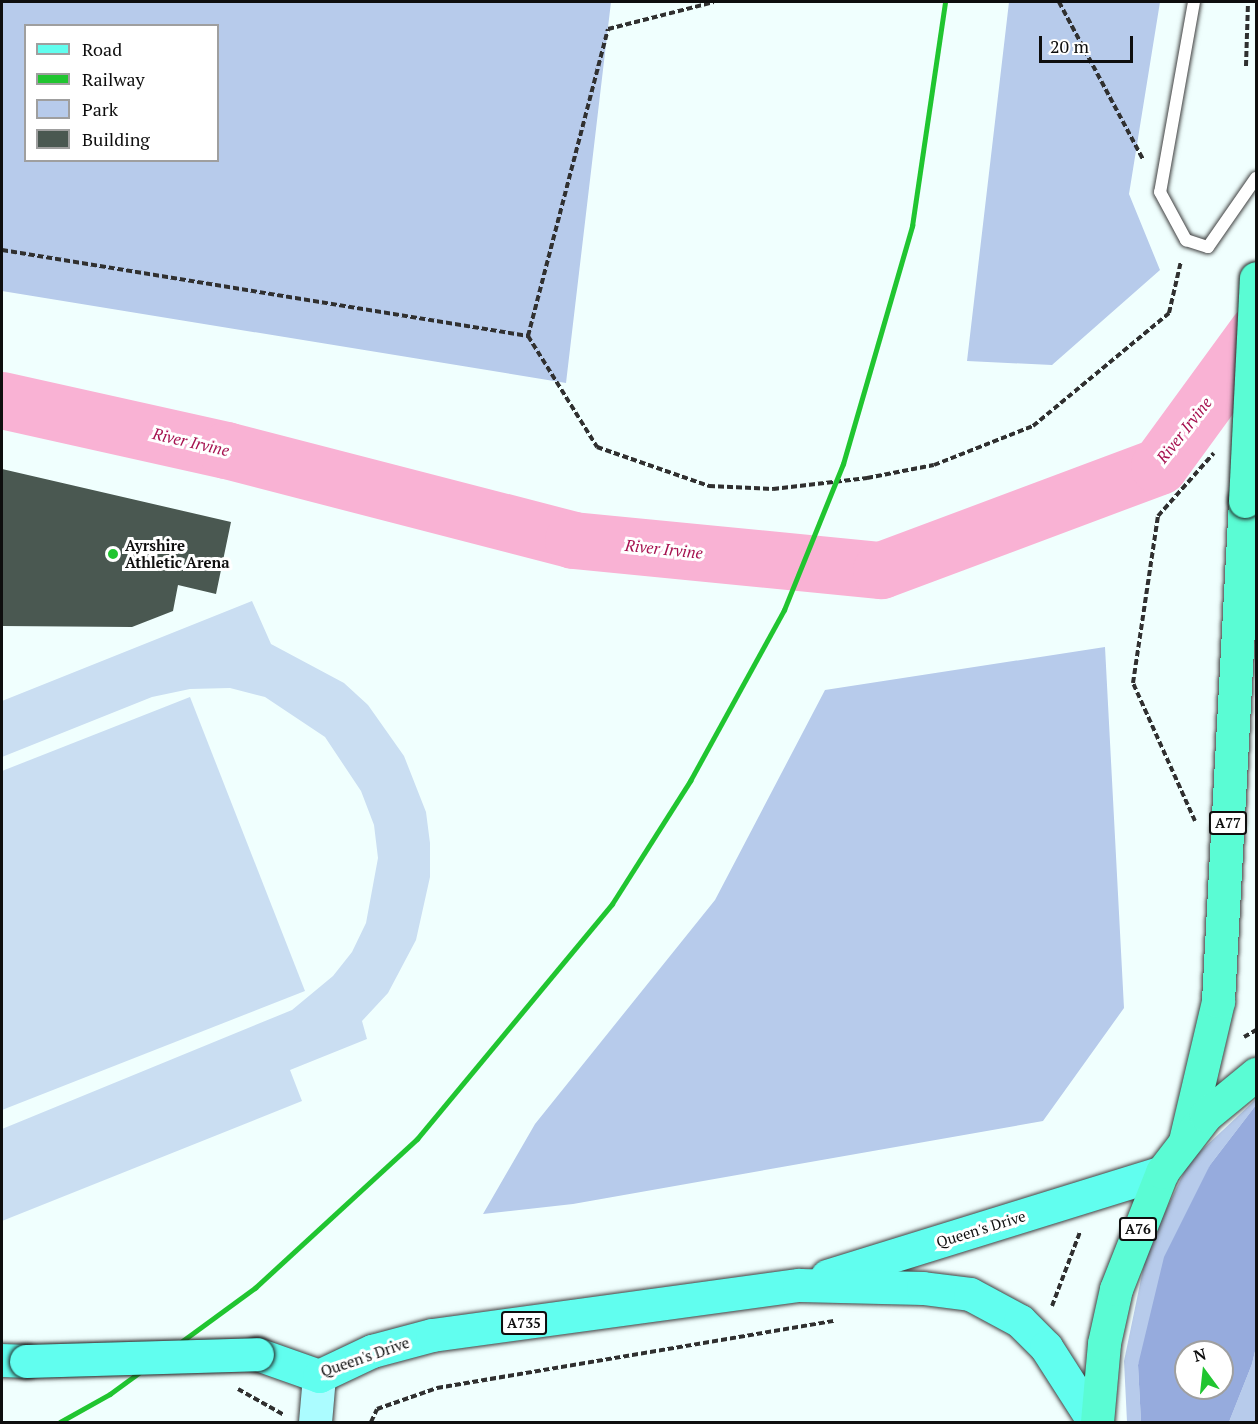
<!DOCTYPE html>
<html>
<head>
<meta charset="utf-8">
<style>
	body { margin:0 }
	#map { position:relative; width:1258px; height:1424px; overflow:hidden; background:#f0fffe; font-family:"PT Serif",serif }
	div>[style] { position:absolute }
	.green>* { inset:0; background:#b7cbeb }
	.forest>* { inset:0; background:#96abdd }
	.pitch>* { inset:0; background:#cadef2 }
	.river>* { height:57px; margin:-28.5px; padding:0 28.5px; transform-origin:28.5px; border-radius:28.5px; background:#f9b2d4 }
	.building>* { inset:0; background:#4a5851 }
	.path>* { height:4px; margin-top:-2px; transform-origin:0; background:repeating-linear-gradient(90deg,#303030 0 6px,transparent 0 9px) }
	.roads { filter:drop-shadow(0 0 2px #414141) drop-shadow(0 0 2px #414141) }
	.service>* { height:12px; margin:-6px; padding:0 6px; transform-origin:6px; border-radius:6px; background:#fff }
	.secondary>* { height:33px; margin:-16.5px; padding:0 16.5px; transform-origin:16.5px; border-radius:16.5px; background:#abfcff }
	.primary>* { height:33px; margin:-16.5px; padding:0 16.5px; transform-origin:16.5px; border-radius:16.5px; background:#61feef }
	.trunk>* { height:33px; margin:-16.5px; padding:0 16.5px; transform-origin:16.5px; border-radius:16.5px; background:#5afcd4 }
	.rail>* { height:4.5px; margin:-2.25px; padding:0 2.25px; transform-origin:2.25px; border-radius:2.25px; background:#20c530 }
	.bridges { filter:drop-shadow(0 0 2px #1f1f1f) drop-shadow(0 0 2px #1f1f1f) }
	.primary-bridge>* { height:33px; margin:-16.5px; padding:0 16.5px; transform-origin:16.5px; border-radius:16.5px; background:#61feef }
	.trunk-bridge>* { height:33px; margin:-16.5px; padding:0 16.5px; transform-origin:16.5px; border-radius:16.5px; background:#5afcd4 }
	.dots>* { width:16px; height:16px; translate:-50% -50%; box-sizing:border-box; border:3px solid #fff; border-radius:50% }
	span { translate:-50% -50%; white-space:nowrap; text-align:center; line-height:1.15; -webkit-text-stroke:6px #fff; paint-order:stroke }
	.shield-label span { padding:2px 4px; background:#fff; border:2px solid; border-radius:4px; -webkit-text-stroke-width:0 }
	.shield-label { font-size:14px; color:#0e0e0e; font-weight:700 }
	.poi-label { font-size:15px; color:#0e0e0e; font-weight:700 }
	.left { translate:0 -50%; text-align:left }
	.street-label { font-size:15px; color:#0e0e0e }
	.water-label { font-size:16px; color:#a61250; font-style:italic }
	.frame { position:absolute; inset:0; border:3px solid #0e0e0e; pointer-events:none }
	.legend { position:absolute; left:24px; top:24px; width:195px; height:138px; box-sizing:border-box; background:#fff; border:2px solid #9f9f9f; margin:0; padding:8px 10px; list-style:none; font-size:18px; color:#0e0e0e }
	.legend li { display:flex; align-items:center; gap:12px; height:30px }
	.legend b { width:30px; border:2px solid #9f9f9f }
	.north { position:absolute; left:1174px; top:1340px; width:60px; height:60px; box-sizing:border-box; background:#fff; border:2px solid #9f9f9f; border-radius:50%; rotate:345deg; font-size:16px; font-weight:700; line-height:24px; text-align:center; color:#0e0e0e }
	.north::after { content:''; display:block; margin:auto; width:21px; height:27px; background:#20c530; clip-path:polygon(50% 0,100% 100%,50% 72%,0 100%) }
	.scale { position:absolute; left:1039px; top:36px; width:94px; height:27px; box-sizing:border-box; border:3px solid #0e0e0e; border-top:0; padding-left:8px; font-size:18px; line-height:21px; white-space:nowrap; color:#0e0e0e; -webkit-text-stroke:4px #fff; paint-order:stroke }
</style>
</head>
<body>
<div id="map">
	<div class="green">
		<div style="clip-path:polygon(evenodd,2px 2px,611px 2px,566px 383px,2px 291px,2px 2px,26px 26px,218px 26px,218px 160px,26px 160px,26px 26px)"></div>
		<div style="clip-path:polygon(1009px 2px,1160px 2px,1129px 194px,1160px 270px,1052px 365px,967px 361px)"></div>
		<div style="clip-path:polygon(1105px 647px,1124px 1008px,1043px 1121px,573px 1204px,483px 1214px,535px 1124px,715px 900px,825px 690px)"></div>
		<div style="clip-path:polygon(1256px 1099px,1256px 1105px,1210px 1165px,1138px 1365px,1141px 1422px,1127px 1422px,1124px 1361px,1147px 1250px,1189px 1162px)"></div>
		<div style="clip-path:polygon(1256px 1347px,1256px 1422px,1229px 1422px,1252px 1364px)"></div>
	</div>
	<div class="forest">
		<div style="clip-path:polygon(evenodd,1256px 1105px,1256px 1347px,1252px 1364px,1229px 1422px,1141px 1422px,1138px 1365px,1164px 1257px,1210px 1165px,1256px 1105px,1186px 1352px,1222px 1352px,1222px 1388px,1186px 1388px,1186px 1352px)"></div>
	</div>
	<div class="pitch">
		<div style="clip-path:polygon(252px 601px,271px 644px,344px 683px,368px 705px,404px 756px,426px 812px,430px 843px,430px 877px,416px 940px,388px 993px,362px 1021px,367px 1039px,290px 1070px,302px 1101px,2px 1221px,2px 1129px,292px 1010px,333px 976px,352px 952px,366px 923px,378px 858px,374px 825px,361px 791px,325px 737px,265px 697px,230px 688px,190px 689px,152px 697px,2px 757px,2px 701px)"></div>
		<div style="clip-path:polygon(190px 697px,305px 991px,2px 1110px,2px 771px)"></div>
	</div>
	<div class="river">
		<div style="left:2px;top:400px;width:230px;rotate:12.6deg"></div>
		<div style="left:226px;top:450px;width:358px;rotate:14.5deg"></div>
		<div style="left:573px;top:540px;width:309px;rotate:5.6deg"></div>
		<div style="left:881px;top:570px;width:297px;rotate:-20.5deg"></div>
		<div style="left:1159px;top:466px;width:165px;rotate:-53.9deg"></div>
	</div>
	<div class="building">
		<div style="clip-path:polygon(2px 469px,231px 522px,216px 594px,178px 585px,173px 611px,132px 627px,2px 626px)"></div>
	</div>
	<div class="path">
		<div style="left:1059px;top:2px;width:178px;rotate:61.9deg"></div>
		<div style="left:1246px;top:66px;width:64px;rotate:-88.2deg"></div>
		<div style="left:2px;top:250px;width:533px;rotate:9.29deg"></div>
		<div style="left:528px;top:336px;width:317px;rotate:-75.4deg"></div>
		<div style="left:608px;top:29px;width:109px;rotate:-14.3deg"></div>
		<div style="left:528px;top:336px;width:131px;rotate:58.1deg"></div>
		<div style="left:597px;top:447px;width:119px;rotate:19.2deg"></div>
		<div style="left:709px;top:486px;width:64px;rotate:2.7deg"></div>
		<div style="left:773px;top:489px;width:95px;rotate:-6.7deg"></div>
		<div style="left:867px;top:478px;width:68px;rotate:-11deg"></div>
		<div style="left:934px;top:465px;width:106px;rotate:-21.5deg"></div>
		<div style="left:1033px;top:426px;width:177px;rotate:-39.7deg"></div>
		<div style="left:1169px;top:313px;width:53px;rotate:-77deg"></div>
		<div style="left:1195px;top:821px;width:151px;rotate:-114.2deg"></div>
		<div style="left:1133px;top:683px;width:169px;rotate:-81.5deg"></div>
		<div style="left:1158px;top:516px;width:84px;rotate:-48.4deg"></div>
		<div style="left:1244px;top:1037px;width:14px;rotate:-30deg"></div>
		<div style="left:1052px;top:1306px;width:79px;rotate:-69.3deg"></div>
		<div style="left:238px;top:1389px;width:53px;rotate:29.5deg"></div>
		<div style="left:371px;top:1422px;width:14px;rotate:-65deg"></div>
		<div style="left:377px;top:1409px;width:64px;rotate:-19.3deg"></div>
		<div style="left:437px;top:1388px;width:404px;rotate:-9.6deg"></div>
	</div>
	<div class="roads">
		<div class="service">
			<div style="left:1194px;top:2px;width:193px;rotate:100.1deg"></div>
			<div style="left:1160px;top:192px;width:55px;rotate:61.6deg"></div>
			<div style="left:1186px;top:240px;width:23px;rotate:18deg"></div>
			<div style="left:1208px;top:247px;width:84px;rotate:-55.2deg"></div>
		</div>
		<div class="secondary">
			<div style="left:315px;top:1422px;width:46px;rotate:-85deg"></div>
		</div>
		<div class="primary">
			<div style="left:827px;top:1276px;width:351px;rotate:-17.2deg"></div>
			<div style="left:257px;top:1354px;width:66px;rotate:19.5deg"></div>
			<div style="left:319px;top:1376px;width:59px;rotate:-25.3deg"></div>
			<div style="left:372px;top:1351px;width:62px;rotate:-14.9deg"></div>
			<div style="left:432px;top:1335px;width:370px;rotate:-7.8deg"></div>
			<div style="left:799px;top:1285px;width:124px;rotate:1.4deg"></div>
			<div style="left:923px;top:1288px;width:47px;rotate:7.3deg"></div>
			<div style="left:970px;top:1294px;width:57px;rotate:28.4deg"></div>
			<div style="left:1020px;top:1321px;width:37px;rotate:45deg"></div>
			<div style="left:1046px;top:1347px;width:89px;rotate:57.4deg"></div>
			<div style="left:2px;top:1360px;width:24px;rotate:2deg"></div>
		</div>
		<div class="trunk">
			<div style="left:1185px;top:1141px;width:144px;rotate:-76.7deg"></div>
			<div style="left:1218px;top:1001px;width:501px;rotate:-86.91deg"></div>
			<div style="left:1097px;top:1422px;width:79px;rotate:-84.9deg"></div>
			<div style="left:1104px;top:1343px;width:55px;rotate:-77.5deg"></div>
			<div style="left:1116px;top:1289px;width:126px;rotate:-68.5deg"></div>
			<div style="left:1162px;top:1172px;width:72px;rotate:-52.3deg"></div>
			<div style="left:1206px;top:1115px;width:65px;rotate:-39.4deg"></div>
		</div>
	</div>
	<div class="rail">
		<div style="left:60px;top:1422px;width:57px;rotate:-29.2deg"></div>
		<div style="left:110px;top:1394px;width:180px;rotate:-36.2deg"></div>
		<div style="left:255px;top:1288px;width:220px;rotate:-42.6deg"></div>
		<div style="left:417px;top:1139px;width:305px;rotate:-50.3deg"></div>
		<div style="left:612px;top:904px;width:146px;rotate:-57.6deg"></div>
		<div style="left:690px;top:781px;width:195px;rotate:-61.2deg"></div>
		<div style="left:784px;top:610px;width:157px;rotate:-68deg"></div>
		<div style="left:843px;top:464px;width:248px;rotate:-73.8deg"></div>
		<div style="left:912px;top:226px;width:226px;rotate:-81.6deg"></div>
	</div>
	<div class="bridges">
		<div class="primary-bridge">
			<div style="left:26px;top:1361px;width:231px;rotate:-1.7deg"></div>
		</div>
		<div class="trunk-bridge">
			<div style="left:1245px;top:501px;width:223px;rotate:-87.2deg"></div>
		</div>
	</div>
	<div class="dots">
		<div style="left:113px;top:554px;background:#20c530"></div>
	</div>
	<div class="shield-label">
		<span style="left:1228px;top:823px">A77</span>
		<span style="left:1138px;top:1229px">A76</span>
		<span style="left:524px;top:1323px">A735</span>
	</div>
	<div class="poi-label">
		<span class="left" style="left:125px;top:554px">Ayrshire<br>Athletic Arena</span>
	</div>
	<div class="street-label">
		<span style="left:981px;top:1229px;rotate:-17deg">Queen's Drive</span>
		<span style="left:365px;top:1357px;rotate:-19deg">Queen's Drive</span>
	</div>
	<div class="water-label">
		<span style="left:1184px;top:430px;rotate:-52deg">River Irvine</span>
		<span style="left:191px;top:442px;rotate:13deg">River Irvine</span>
		<span style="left:664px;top:549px;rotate:6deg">River Irvine</span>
	</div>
	<div class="frame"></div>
	<ul class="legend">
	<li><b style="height:8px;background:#61feef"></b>Road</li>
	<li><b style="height:8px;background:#20c530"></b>Railway</li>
	<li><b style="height:16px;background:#b7cbeb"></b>Park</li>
	<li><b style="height:16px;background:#4a5851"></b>Building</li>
	</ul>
	<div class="north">N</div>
	<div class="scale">20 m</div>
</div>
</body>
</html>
